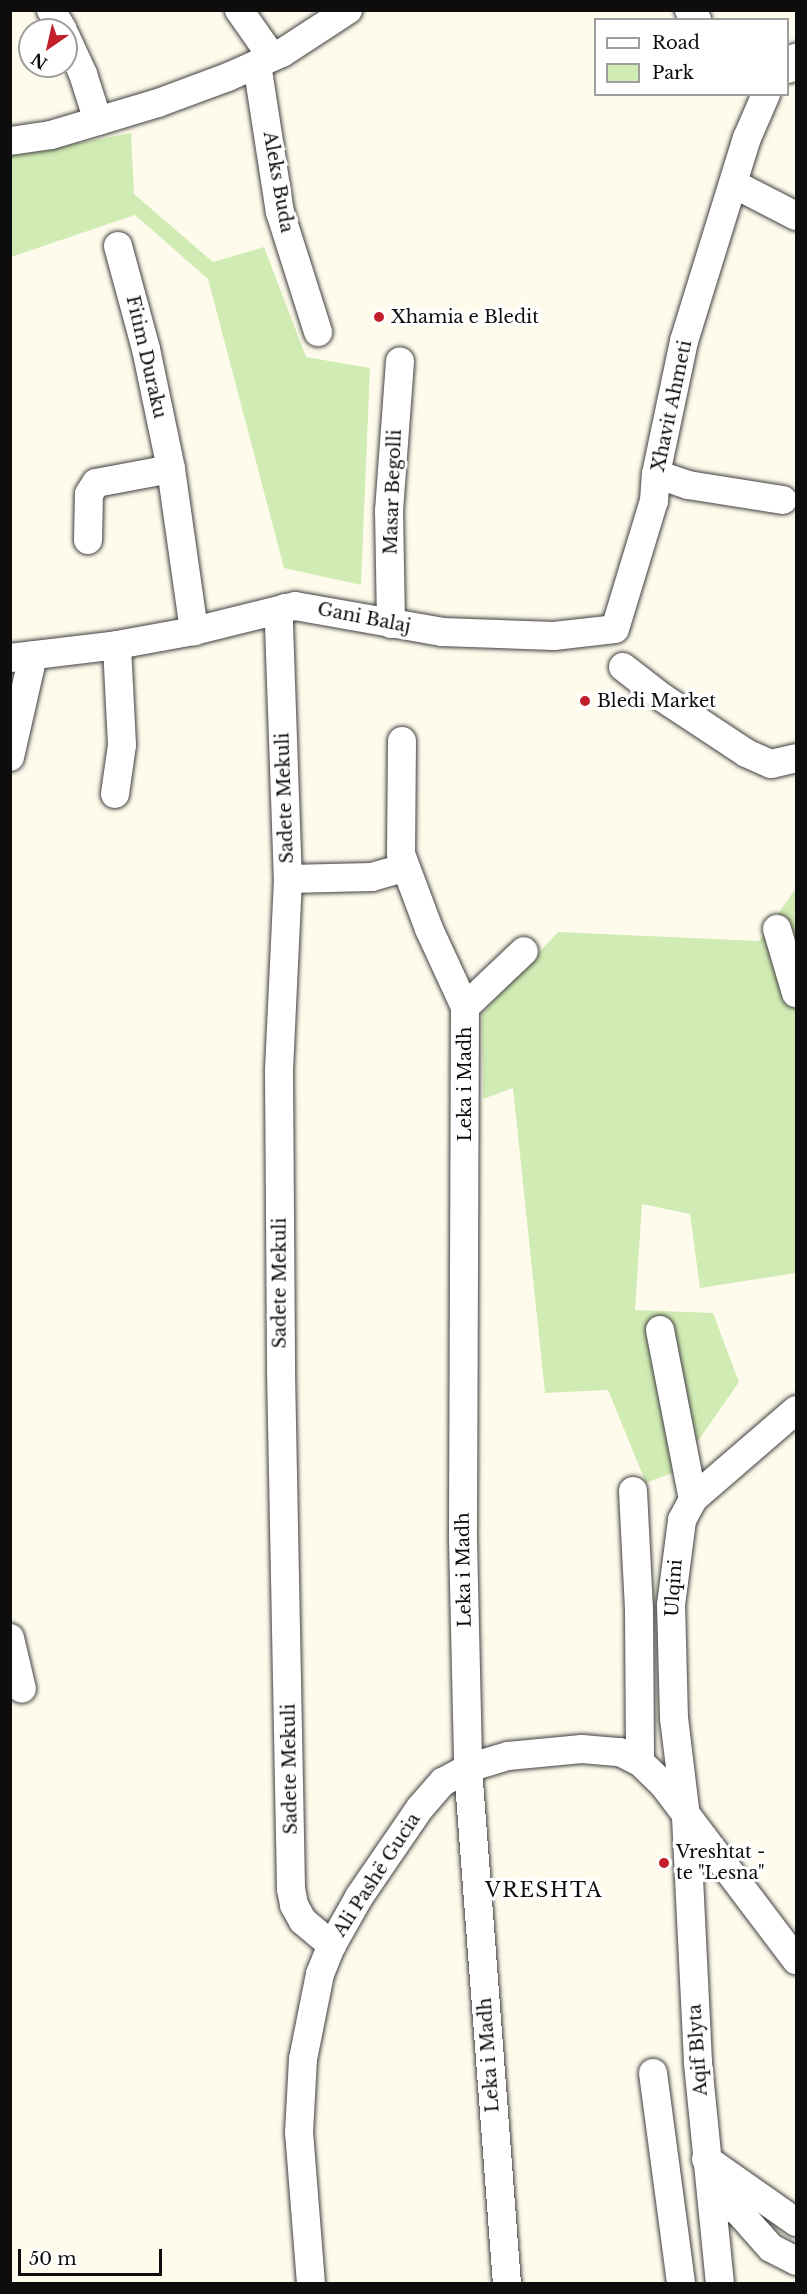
<!DOCTYPE html>
<html>
<head>
<meta charset="utf-8">
<style>
	body { margin:0 }
	#map { position:relative; width:807px; height:2294px; overflow:hidden; background:#fffbec; font-family:"Libre Baskerville",serif }
	div>[style] { position:absolute }
	.green>* { inset:0; background:#d1ebb4 }
	.roads { filter:drop-shadow(0 0 2px #404040) drop-shadow(0 0 2px #404040) }
	.minor>* { height:28px; margin:-14px; padding:0 14px; transform-origin:14px; border-radius:14px; background:#fff }
	.dots>* { width:16px; height:16px; translate:-50% -50%; box-sizing:border-box; border:3px solid #fff; border-radius:50% }
	span { translate:-50% -50%; white-space:nowrap; text-align:center; line-height:1.15; -webkit-text-stroke:6px #fff; paint-order:stroke }
	.street-label { font-size:18px; color:#0d0d0d }
	.poi-label { font-size:18px; color:#0d0d0d }
	.left { translate:0 -50%; text-align:left }
	.neighbourhood-label { font-size:20px; color:#0d0d0d; letter-spacing:1.5px }
	.frame { position:absolute; inset:0; border:12px solid #0d0d0d; pointer-events:none }
	.legend { position:absolute; left:594px; top:18px; width:195px; height:78px; box-sizing:border-box; background:#fff; border:2px solid #9e9e9e; margin:0; padding:8px 10px; list-style:none; font-size:18px; color:#0d0d0d }
	.legend li { display:flex; align-items:center; gap:12px; height:30px }
	.legend b { width:30px; border:2px solid #9e9e9e }
	.north { position:absolute; left:18px; top:18px; width:60px; height:60px; box-sizing:border-box; background:#fff; border:2px solid #9e9e9e; border-radius:50%; rotate:214deg; font-size:16px; font-weight:700; line-height:24px; text-align:center; color:#0d0d0d }
	.north::after { content:''; display:block; margin:auto; width:21px; height:27px; background:#c21f2a; clip-path:polygon(50% 0,100% 100%,50% 72%,0 100%) }
	.scale { position:absolute; left:18px; top:2249px; width:144px; height:27px; box-sizing:border-box; border:3px solid #0d0d0d; border-top:0; padding-left:8px; font-size:18px; line-height:21px; white-space:nowrap; color:#0d0d0d; -webkit-text-stroke:4px #fff; paint-order:stroke }
</style>
</head>
<body>
<div id="map">
	<div class="green">
		<div style="clip-path:polygon(131px 133px,134px 194px,213px 262px,264px 247px,306px 357px,370px 368px,361px 585px,284px 568px,208px 279px,135px 215px,11px 257px,11px 156px)"></div>
		<div style="clip-path:polygon(796px 888px,796px 1273px,700px 1288px,690px 1214px,642px 1204px,635px 1310px,713px 1313px,739px 1382px,677px 1471px,646px 1483px,608px 1390px,545px 1393px,513px 1088px,483px 1099px,482px 1013px,558px 932px,759px 941px)"></div>
	</div>
	<div class="roads">
		<div class="minor">
			<div style="left:51px;top:10px;width:23px;rotate:59deg"></div>
			<div style="left:239px;top:10px;width:57px;rotate:54.9deg"></div>
			<div style="left:689px;top:10px;width:13px;rotate:51deg"></div>
			<div style="left:66px;top:37px;width:41px;rotate:65.3deg"></div>
			<div style="left:83px;top:74px;width:49px;rotate:72.3deg"></div>
			<div style="left:257px;top:64px;width:150px;rotate:81.2deg"></div>
			<div style="left:280px;top:212px;width:126px;rotate:72.4deg"></div>
			<div style="left:788px;top:69px;width:14px;rotate:-54deg"></div>
			<div style="left:10px;top:141px;width:41px;rotate:-8.3deg"></div>
			<div style="left:51px;top:135px;width:49px;rotate:-16.6deg"></div>
			<div style="left:98px;top:121px;width:63px;rotate:-16.7deg"></div>
			<div style="left:158px;top:103px;width:75px;rotate:-20.4deg"></div>
			<div style="left:228px;top:77px;width:59px;rotate:-24deg"></div>
			<div style="left:282px;top:53px;width:79px;rotate:-33.1deg"></div>
			<div style="left:734px;top:184px;width:70px;rotate:27.3deg"></div>
			<div style="left:118px;top:246px;width:107px;rotate:74.8deg"></div>
			<div style="left:146px;top:349px;width:123px;rotate:78.2deg"></div>
			<div style="left:171px;top:469px;width:164px;rotate:81.9deg"></div>
			<div style="left:656px;top:474px;width:34px;rotate:19deg"></div>
			<div style="left:688px;top:485px;width:96px;rotate:9deg"></div>
			<div style="left:88px;top:540px;width:46px;rotate:-88.8deg"></div>
			<div style="left:89px;top:494px;width:13px;rotate:-58deg"></div>
			<div style="left:96px;top:483px;width:76px;rotate:-10.6deg"></div>
			<div style="left:285px;top:608px;width:9px;rotate:131deg"></div>
			<div style="left:279px;top:615px;width:10px;rotate:90deg"></div>
			<div style="left:279px;top:625px;width:254px;rotate:88deg"></div>
			<div style="left:288px;top:879px;width:193px;rotate:92.7deg"></div>
			<div style="left:279px;top:1072px;width:299px;rotate:89.6deg"></div>
			<div style="left:281px;top:1371px;width:518px;rotate:88.89deg"></div>
			<div style="left:291px;top:1889px;width:16px;rotate:79deg"></div>
			<div style="left:294px;top:1905px;width:18px;rotate:61deg"></div>
			<div style="left:303px;top:1921px;width:38px;rotate:40deg"></div>
			<div style="left:391px;top:624px;width:113px;rotate:-91deg"></div>
			<div style="left:389px;top:511px;width:150px;rotate:-85.8deg"></div>
			<div style="left:10px;top:658px;width:108px;rotate:-6.9deg"></div>
			<div style="left:117px;top:645px;width:78px;rotate:-10.3deg"></div>
			<div style="left:194px;top:631px;width:104px;rotate:-13.9deg"></div>
			<div style="left:295px;top:606px;width:149px;rotate:10deg"></div>
			<div style="left:442px;top:632px;width:112px;rotate:2deg"></div>
			<div style="left:554px;top:636px;width:61px;rotate:-6.5deg"></div>
			<div style="left:615px;top:629px;width:134px;rotate:-73.1deg"></div>
			<div style="left:654px;top:501px;width:27px;rotate:-86deg"></div>
			<div style="left:656px;top:474px;width:136px;rotate:-78.1deg"></div>
			<div style="left:684px;top:341px;width:213px;rotate:-72.8deg"></div>
			<div style="left:747px;top:138px;width:48px;rotate:-66.6deg"></div>
			<div style="left:623px;top:667px;width:51px;rotate:37.8deg"></div>
			<div style="left:663px;top:698px;width:100px;rotate:33.5deg"></div>
			<div style="left:746px;top:753px;width:27px;rotate:24deg"></div>
			<div style="left:771px;top:764px;width:26px;rotate:-13deg"></div>
			<div style="left:402px;top:741px;width:113px;rotate:90.5deg"></div>
			<div style="left:401px;top:854px;width:80px;rotate:69.5deg"></div>
			<div style="left:429px;top:929px;width:86px;rotate:65.2deg"></div>
			<div style="left:465px;top:1007px;width:532px;rotate:90.22deg"></div>
			<div style="left:463px;top:1539px;width:229px;rotate:88.7deg"></div>
			<div style="left:468px;top:1768px;width:517px;rotate:85.68deg"></div>
			<div style="left:10px;top:757px;width:104px;rotate:-77.2deg"></div>
			<div style="left:115px;top:794px;width:49px;rotate:-81.9deg"></div>
			<div style="left:122px;top:745px;width:100px;rotate:-92.9deg"></div>
			<div style="left:288px;top:879px;width:84px;rotate:-1.4deg"></div>
			<div style="left:372px;top:877px;width:35px;rotate:-16deg"></div>
			<div style="left:777px;top:929px;width:67px;rotate:73.5deg"></div>
			<div style="left:465px;top:1007px;width:81px;rotate:-43.5deg"></div>
			<div style="left:660px;top:1330px;width:172px;rotate:79deg"></div>
			<div style="left:633px;top:1491px;width:120px;rotate:87.1deg"></div>
			<div style="left:639px;top:1611px;width:151px;rotate:89.6deg"></div>
			<div style="left:10px;top:1638px;width:52px;rotate:76.8deg"></div>
			<div style="left:653px;top:2073px;width:213px;rotate:82.4deg"></div>
			<div style="left:706px;top:2159px;width:110px;rotate:35deg"></div>
			<div style="left:711px;top:2192px;width:34px;rotate:36deg"></div>
			<div style="left:739px;top:2212px;width:48px;rotate:48.4deg"></div>
			<div style="left:771px;top:2248px;width:28px;rotate:27deg"></div>
			<div style="left:311px;top:2284px;width:151px;rotate:-94.5deg"></div>
			<div style="left:299px;top:2133px;width:74px;rotate:-86.9deg"></div>
			<div style="left:303px;top:2059px;width:87px;rotate:-78.7deg"></div>
			<div style="left:320px;top:1974px;width:31px;rotate:-68deg"></div>
			<div style="left:332px;top:1945px;width:55px;rotate:-60.6deg"></div>
			<div style="left:359px;top:1897px;width:108px;rotate:-55.6deg"></div>
			<div style="left:420px;top:1808px;width:35px;rotate:-49deg"></div>
			<div style="left:443px;top:1782px;width:29px;rotate:-29deg"></div>
			<div style="left:468px;top:1768px;width:42px;rotate:-16.7deg"></div>
			<div style="left:508px;top:1756px;width:74px;rotate:-5.4deg"></div>
			<div style="left:582px;top:1749px;width:38px;rotate:5deg"></div>
			<div style="left:620px;top:1752px;width:22px;rotate:27deg"></div>
			<div style="left:640px;top:1762px;width:32px;rotate:44deg"></div>
			<div style="left:663px;top:1784px;width:221px;rotate:52.9deg"></div>
			<div style="left:720px;top:2284px;width:223px;rotate:-95.7deg"></div>
			<div style="left:698px;top:2062px;width:245px;rotate:-92.8deg"></div>
			<div style="left:686px;top:1817px;width:100px;rotate:-96.9deg"></div>
			<div style="left:674px;top:1718px;width:113px;rotate:-91.5deg"></div>
			<div style="left:671px;top:1605px;width:86px;rotate:-82.6deg"></div>
			<div style="left:682px;top:1520px;width:24px;rotate:-62deg"></div>
			<div style="left:693px;top:1499px;width:136px;rotate:-40.8deg"></div>
		</div>
	</div>
	<div class="dots">
		<div style="left:379px;top:317px;background:#c21f2a"></div>
		<div style="left:585px;top:701px;background:#c21f2a"></div>
		<div style="left:664px;top:1863px;background:#c21f2a"></div>
	</div>
	<div class="street-label">
		<span style="left:278px;top:182px;rotate:80deg">Aleks Buda</span>
		<span style="left:146px;top:357px;rotate:77deg">Fitim Duraku</span>
		<span style="left:672px;top:406px;rotate:-78deg">Xhavit Ahmeti</span>
		<span style="left:393px;top:492px;rotate:-88deg">Masar Begolli</span>
		<span style="left:364px;top:618px;rotate:11deg">Gani Balaj</span>
		<span style="left:285px;top:798px;rotate:-92deg">Sadete Mekuli</span>
		<span style="left:465px;top:1084px;rotate:-90deg">Leka i Madh</span>
		<span style="left:280px;top:1283px;rotate:-90deg">Sadete Mekuli</span>
		<span style="left:464px;top:1570px;rotate:-91deg">Leka i Madh</span>
		<span style="left:674px;top:1588px;rotate:-86deg">Ulqini</span>
		<span style="left:290px;top:1769px;rotate:-91deg">Sadete Mekuli</span>
		<span style="left:377px;top:1875px;rotate:-57deg">Ali Pashë Gucia</span>
		<span style="left:698px;top:2050px;rotate:-94deg">Aqif Blyta</span>
		<span style="left:489px;top:2055px;rotate:-94deg">Leka i Madh</span>
	</div>
	<div class="poi-label">
		<span class="left" style="left:391px;top:317px">Xhamia e Bledit</span>
		<span class="left" style="left:597px;top:701px">Bledi Market</span>
		<span class="left" style="left:676px;top:1863px">Vreshtat -<br>te "Lesna"</span>
	</div>
	<div class="neighbourhood-label">
		<span style="left:544px;top:1890px">VRESHTA</span>
	</div>
	<div class="frame"></div>
	<ul class="legend">
	<li><b style="height:8px;background:#fff"></b>Road</li>
	<li><b style="height:16px;background:#d1ebb4"></b>Park</li>
	</ul>
	<div class="north">N</div>
	<div class="scale">50 m</div>
</div>
</body>
</html>
